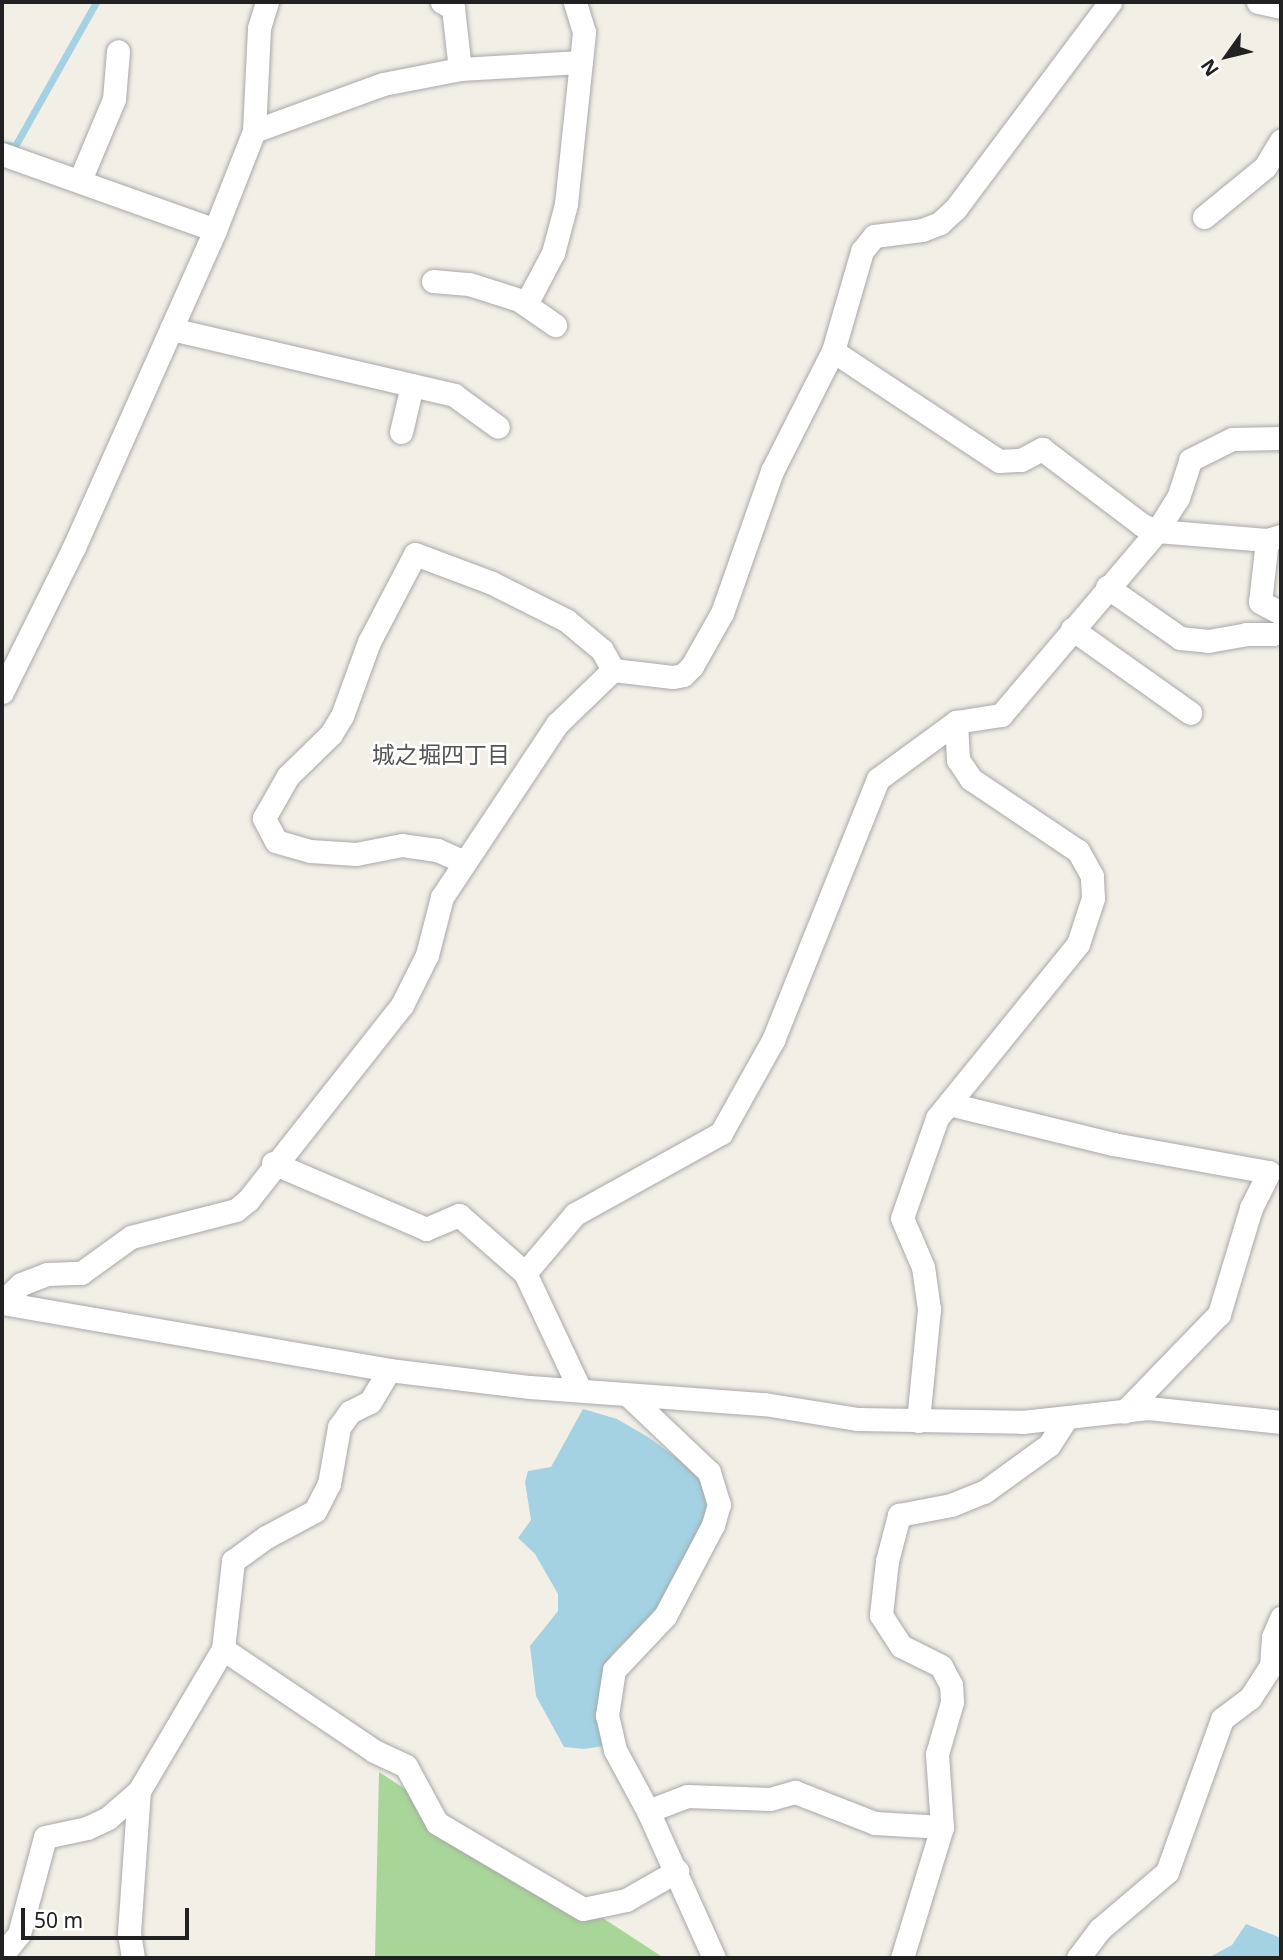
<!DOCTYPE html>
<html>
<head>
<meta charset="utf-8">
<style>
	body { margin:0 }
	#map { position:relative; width:1283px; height:1960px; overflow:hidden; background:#f2efe7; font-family:"Noto Sans","Noto Sans JP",sans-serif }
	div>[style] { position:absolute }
	.forest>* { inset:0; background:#a8d598 }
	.water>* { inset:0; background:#a4d2e3 }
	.stream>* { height:7px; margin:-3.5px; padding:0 3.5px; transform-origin:3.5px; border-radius:3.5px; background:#a4d2e3 }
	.roads { filter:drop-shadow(0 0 2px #a8a8a8) drop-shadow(0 0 2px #a8a8a8) }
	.minor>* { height:23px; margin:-11.5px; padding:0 11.5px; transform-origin:11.5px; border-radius:11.5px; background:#fff }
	span { translate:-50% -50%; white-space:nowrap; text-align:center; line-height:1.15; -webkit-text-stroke:5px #fff; paint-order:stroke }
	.neighbourhood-label { font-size:23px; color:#545454 }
	.frame { position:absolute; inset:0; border:4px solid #212121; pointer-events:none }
	.north { position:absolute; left:1192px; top:21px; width:70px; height:70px; -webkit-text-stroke:5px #fff; paint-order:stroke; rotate:236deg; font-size:19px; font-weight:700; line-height:28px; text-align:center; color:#212121 }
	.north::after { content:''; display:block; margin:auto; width:24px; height:32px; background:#212121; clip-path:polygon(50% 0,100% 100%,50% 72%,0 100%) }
	.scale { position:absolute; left:21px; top:1908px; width:168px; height:32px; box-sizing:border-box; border:4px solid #212121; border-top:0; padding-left:9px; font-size:21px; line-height:24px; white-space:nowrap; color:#212121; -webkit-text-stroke:5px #fff; paint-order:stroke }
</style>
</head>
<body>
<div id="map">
	<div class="forest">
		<div style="clip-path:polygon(379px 1772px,664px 1958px,375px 1958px)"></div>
	</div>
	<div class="water">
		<div style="clip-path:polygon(583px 1409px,617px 1419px,648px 1437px,699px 1474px,707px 1495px,707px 1512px,661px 1606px,611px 1655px,599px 1692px,603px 1746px,584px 1749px,564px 1747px,536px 1696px,530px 1646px,558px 1611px,558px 1594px,535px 1554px,518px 1538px,531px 1520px,525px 1482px,528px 1471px,551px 1467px)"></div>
		<div style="clip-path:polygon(1246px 1924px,1281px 1938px,1281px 1958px,1208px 1958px,1232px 1945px)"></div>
	</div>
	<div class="stream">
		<div style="left:6px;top:145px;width:9px;rotate:6deg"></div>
		<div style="left:15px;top:146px;width:165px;rotate:-60.6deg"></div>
	</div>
	<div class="roads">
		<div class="minor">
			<div style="left:442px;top:2px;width:13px;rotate:29deg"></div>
			<div style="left:453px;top:8px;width:61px;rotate:83.5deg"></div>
			<div style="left:1258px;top:2px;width:24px;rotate:12deg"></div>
			<div style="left:254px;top:131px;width:137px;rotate:-20deg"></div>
			<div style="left:383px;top:84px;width:78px;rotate:-11deg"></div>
			<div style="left:460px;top:69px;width:121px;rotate:-3.3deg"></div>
			<div style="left:2px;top:154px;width:226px;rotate:19.6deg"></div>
			<div style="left:80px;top:180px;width:88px;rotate:-67.2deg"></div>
			<div style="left:114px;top:99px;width:48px;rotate:-85.2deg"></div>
			<div style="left:1204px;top:217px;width:79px;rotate:-39.3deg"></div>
			<div style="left:1265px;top:167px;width:31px;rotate:-59deg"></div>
			<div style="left:433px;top:281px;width:36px;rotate:5deg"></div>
			<div style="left:469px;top:284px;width:52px;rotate:17.7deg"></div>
			<div style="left:519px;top:300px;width:44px;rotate:34.8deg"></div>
			<div style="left:526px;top:304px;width:58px;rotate:-62.1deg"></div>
			<div style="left:553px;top:253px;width:51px;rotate:-75.1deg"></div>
			<div style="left:566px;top:204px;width:173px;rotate:-84deg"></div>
			<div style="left:584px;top:32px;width:31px;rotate:-107deg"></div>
			<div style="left:171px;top:329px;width:291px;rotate:13.1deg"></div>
			<div style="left:454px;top:395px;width:54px;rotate:36deg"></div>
			<div style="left:833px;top:351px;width:199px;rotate:33.5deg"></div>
			<div style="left:999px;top:461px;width:22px;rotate:-3deg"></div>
			<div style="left:1021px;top:460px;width:24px;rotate:-28deg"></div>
			<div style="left:1042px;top:449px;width:126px;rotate:37.2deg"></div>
			<div style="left:1142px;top:525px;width:16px;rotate:22deg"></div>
			<div style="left:1157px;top:531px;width:110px;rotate:4.7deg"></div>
			<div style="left:1267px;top:540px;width:15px;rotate:-16deg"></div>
			<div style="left:401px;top:432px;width:48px;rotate:-76.8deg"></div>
			<div style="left:1267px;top:540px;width:62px;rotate:96.4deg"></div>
			<div style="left:1260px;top:602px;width:24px;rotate:28deg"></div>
			<div style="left:1107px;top:587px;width:89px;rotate:34.9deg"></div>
			<div style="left:1180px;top:638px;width:28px;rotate:6deg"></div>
			<div style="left:1208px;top:641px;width:39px;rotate:-10deg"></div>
			<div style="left:1246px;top:634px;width:27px"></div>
			<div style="left:1072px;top:629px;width:145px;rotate:35.4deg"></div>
			<div style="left:2px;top:692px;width:162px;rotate:-63.6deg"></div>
			<div style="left:74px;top:547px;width:347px;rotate:-66deg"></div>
			<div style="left:215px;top:230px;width:106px;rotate:-68.5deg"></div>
			<div style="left:254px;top:131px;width:103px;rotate:-87.2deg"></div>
			<div style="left:259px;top:28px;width:27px;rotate:-73deg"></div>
			<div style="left:462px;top:861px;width:27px;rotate:-156deg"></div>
			<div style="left:437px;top:850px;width:35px;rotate:-172deg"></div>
			<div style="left:402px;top:845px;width:47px;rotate:168.9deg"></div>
			<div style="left:356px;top:854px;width:46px;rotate:-176.3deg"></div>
			<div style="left:310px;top:851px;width:35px;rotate:-164deg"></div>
			<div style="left:276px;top:841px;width:26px;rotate:-118deg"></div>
			<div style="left:264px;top:818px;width:48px;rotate:-60.3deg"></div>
			<div style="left:288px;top:776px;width:60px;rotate:-44.3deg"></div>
			<div style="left:331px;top:734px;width:21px;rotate:-59deg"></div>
			<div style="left:342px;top:716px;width:79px;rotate:-70deg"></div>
			<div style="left:369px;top:642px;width:99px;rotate:-62.4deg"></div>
			<div style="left:415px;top:554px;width:82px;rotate:20.6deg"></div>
			<div style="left:492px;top:583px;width:83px;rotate:26.6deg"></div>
			<div style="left:566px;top:620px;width:47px;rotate:39.8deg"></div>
			<div style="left:602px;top:650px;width:23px;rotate:61deg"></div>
			<div style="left:949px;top:1104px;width:169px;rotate:13.7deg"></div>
			<div style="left:1113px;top:1144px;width:158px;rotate:10.2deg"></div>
			<div style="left:1269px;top:1172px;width:40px;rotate:116.6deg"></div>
			<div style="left:1251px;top:1208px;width:111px;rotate:106.8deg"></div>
			<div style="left:1219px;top:1314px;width:136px;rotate:134.1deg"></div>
			<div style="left:273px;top:1163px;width:167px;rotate:23.3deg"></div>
			<div style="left:426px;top:1229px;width:36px;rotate:-23deg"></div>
			<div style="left:459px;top:1215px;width:88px;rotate:41.3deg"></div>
			<div style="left:525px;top:1273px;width:127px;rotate:64.8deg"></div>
			<div style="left:525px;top:1273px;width:77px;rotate:-49.7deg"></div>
			<div style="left:575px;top:1214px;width:167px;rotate:-29deg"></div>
			<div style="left:721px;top:1133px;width:107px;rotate:-60.8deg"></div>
			<div style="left:773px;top:1040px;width:281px;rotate:-68.1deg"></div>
			<div style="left:878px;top:779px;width:97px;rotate:-36.2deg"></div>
			<div style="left:956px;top:722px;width:46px;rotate:-8.8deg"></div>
			<div style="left:1001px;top:715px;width:241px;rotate:-49.7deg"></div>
			<div style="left:1157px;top:531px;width:39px;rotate:-58deg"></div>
			<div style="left:1178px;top:498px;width:40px;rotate:-72deg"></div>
			<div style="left:1190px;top:460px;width:47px;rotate:-26.6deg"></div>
			<div style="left:1232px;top:439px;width:49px;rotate:-1.2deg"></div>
			<div style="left:2px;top:1302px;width:26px;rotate:-43deg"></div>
			<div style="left:21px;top:1284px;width:28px;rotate:-21deg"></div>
			<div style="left:47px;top:1274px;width:34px;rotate:-2deg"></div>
			<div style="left:81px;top:1273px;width:62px;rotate:-35.8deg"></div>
			<div style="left:131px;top:1237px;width:108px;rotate:-14.4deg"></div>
			<div style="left:236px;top:1210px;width:16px;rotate:-40deg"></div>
			<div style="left:248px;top:1200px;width:248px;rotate:-51.7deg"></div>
			<div style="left:402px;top:1005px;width:56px;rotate:-63.4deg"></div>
			<div style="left:427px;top:955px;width:60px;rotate:-75.5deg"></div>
			<div style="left:442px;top:897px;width:208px;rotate:-56.4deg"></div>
			<div style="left:557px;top:724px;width:78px;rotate:-44deg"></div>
			<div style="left:613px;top:670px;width:60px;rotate:6.7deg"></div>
			<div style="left:673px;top:677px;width:10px;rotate:-11deg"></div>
			<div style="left:683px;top:675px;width:13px;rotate:-45deg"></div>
			<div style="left:692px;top:666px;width:61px;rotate:-60.5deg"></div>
			<div style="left:722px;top:613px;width:151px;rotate:-70.6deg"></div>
			<div style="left:772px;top:471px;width:135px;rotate:-63.1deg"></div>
			<div style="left:833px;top:351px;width:104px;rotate:-73.8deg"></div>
			<div style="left:862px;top:251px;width:19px;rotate:-51deg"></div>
			<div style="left:874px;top:236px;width:48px;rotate:-7.1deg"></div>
			<div style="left:922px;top:230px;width:19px;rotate:-21deg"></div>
			<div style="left:940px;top:223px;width:22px;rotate:-43deg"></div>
			<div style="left:956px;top:208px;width:257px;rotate:-53.2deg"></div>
			<div style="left:2px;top:1303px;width:393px;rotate:9.8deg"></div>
			<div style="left:389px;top:1370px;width:142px;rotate:6.9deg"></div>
			<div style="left:530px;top:1387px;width:235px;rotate:4.2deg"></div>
			<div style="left:764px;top:1404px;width:95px;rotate:9.1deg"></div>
			<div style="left:858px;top:1419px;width:164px;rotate:1deg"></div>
			<div style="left:1022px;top:1422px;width:127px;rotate:-6.3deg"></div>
			<div style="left:1148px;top:1408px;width:134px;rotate:6deg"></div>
			<div style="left:629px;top:1396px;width:110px;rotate:43.5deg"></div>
			<div style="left:709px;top:1472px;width:34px;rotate:73deg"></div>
			<div style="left:719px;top:1504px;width:22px;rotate:106deg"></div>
			<div style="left:713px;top:1525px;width:103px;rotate:117.8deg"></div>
			<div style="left:665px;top:1616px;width:74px;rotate:133.4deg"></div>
			<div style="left:614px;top:1670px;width:46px;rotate:98.8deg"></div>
			<div style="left:607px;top:1715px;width:36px;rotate:77deg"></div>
			<div style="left:615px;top:1750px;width:69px;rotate:61.6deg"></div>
			<div style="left:648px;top:1811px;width:161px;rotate:65.8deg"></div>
			<div style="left:918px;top:1421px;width:113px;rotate:-84.4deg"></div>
			<div style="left:929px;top:1309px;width:42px;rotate:-98.1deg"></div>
			<div style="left:923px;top:1267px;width:53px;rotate:-113.2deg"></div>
			<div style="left:902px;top:1218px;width:106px;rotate:-70.7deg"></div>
			<div style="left:937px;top:1118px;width:224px;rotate:-51deg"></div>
			<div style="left:1078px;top:944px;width:48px;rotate:-71.9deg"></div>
			<div style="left:1093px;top:898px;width:22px;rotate:-93deg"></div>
			<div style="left:1092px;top:876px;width:29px;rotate:-119deg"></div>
			<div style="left:1078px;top:851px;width:129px;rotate:-146.1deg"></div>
			<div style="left:971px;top:779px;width:23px;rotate:-124deg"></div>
			<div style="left:958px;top:760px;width:38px;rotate:-93deg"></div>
			<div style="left:223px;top:1649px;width:182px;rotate:34deg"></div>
			<div style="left:374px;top:1751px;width:35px;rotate:25deg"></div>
			<div style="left:406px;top:1766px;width:65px;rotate:61.5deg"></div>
			<div style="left:437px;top:1823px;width:169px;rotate:30.5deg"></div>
			<div style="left:583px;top:1909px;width:44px;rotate:-11.8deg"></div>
			<div style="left:626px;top:1900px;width:59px;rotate:-29.6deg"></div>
			<div style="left:648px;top:1811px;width:42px;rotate:-21deg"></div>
			<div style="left:687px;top:1796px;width:83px;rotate:2.1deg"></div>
			<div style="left:770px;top:1799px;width:26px;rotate:-16deg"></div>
			<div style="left:795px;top:1792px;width:86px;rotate:21.2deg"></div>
			<div style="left:875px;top:1823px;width:67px;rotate:3.4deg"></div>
			<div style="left:2px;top:1955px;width:27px;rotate:-51deg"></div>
			<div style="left:19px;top:1934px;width:100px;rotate:-75deg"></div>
			<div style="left:45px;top:1837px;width:43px;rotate:-12.1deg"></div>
			<div style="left:87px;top:1828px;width:23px;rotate:-25deg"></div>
			<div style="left:108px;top:1818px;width:41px;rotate:-41.1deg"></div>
			<div style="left:139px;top:1791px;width:165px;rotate:-59.4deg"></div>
			<div style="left:223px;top:1649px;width:89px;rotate:-83.5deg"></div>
			<div style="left:233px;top:1561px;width:41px;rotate:-36deg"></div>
			<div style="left:266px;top:1537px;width:55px;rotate:-28deg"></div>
			<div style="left:315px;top:1511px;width:30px;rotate:-63deg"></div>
			<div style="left:329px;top:1484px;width:58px;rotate:-80deg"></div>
			<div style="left:339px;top:1427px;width:19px;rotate:-54deg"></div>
			<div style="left:350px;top:1412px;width:22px;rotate:-27deg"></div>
			<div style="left:370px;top:1402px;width:37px;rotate:-59deg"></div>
			<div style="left:133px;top:1958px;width:25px;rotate:-99deg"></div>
			<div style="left:129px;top:1933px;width:142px;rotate:-86deg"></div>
			<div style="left:902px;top:1958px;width:137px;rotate:-73deg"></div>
			<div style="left:942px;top:1827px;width:73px;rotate:-93.9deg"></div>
			<div style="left:937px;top:1754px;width:54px;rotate:-73.9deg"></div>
			<div style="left:952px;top:1702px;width:17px;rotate:-93deg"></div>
			<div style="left:951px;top:1685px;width:21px;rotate:-118deg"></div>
			<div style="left:941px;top:1666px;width:45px;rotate:-153.4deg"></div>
			<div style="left:901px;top:1646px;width:37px;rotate:-123deg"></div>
			<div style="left:881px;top:1615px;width:54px;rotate:-83.7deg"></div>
			<div style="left:887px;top:1561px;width:48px;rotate:-75.4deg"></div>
			<div style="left:899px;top:1515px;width:53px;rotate:-10.9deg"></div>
			<div style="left:951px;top:1505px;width:35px;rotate:-22deg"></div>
			<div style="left:984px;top:1492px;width:80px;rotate:-35.9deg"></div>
			<div style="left:1049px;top:1445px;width:30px;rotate:-57deg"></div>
			<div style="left:1078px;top:1958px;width:36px;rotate:-53deg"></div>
			<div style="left:1100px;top:1929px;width:88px;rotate:-40.4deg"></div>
			<div style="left:1167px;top:1872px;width:163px;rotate:-70.2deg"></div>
			<div style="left:1222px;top:1719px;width:35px;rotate:-37deg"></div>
			<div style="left:1250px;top:1698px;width:38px;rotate:-57deg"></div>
			<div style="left:1271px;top:1666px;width:29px;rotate:-86deg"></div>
			<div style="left:1273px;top:1637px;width:21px;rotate:-67deg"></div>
		</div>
	</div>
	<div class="neighbourhood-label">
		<span style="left:441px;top:754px">城之堀四丁目</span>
	</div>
	<div class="frame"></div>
	<div class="north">N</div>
	<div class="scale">50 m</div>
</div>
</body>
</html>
